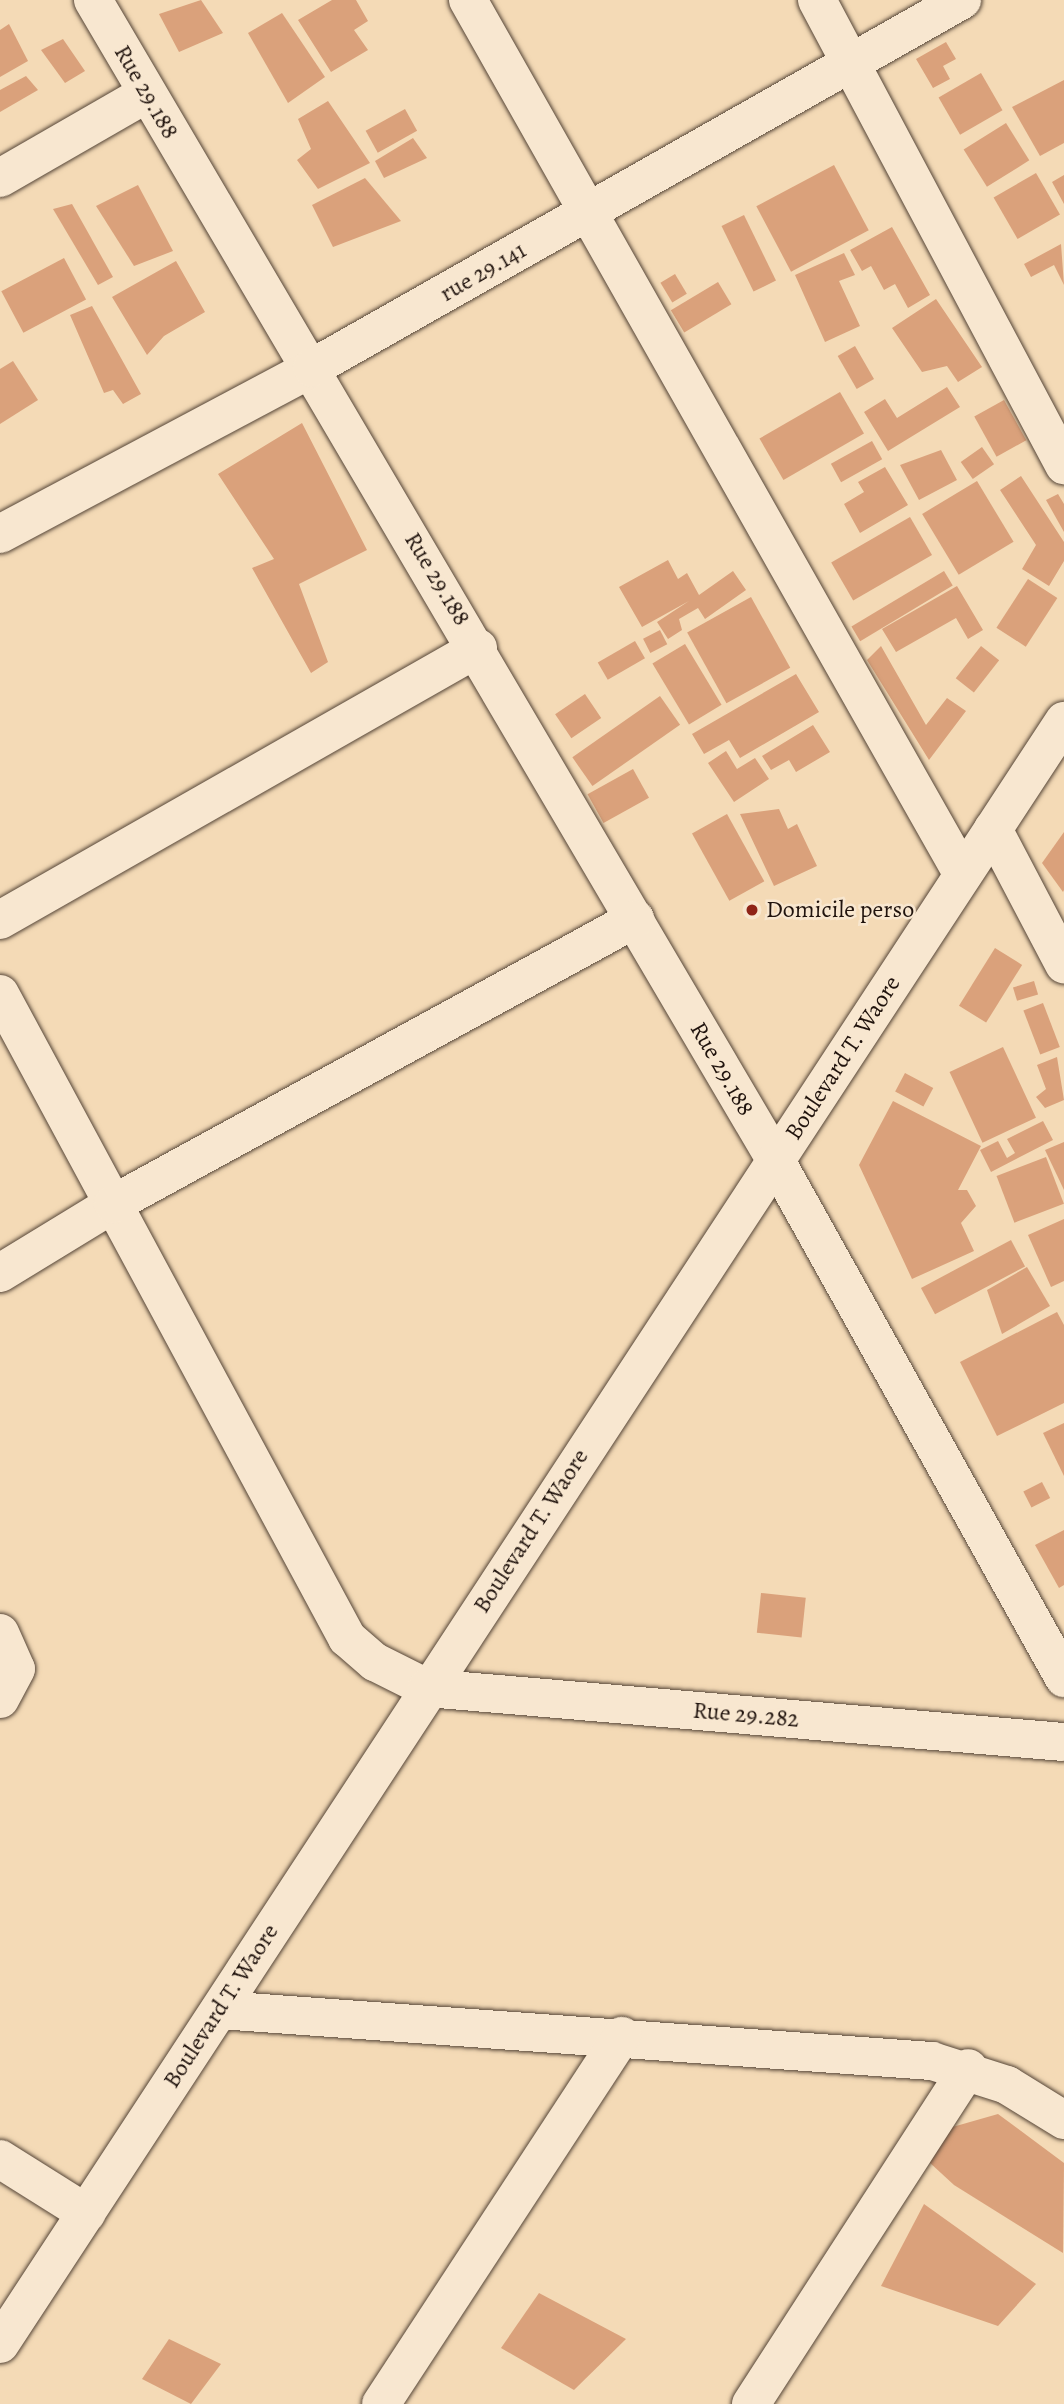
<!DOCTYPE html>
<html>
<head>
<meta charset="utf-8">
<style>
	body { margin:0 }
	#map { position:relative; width:1064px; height:2404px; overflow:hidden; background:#f4dab6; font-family:Alegreya,serif }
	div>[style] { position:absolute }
	.building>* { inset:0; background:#daa17b; transform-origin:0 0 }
	.roads { filter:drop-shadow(0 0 2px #554537) drop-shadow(0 0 2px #554537) }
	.street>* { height:38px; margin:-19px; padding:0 19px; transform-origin:19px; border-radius:19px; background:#f8e7d0 }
	.secondary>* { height:38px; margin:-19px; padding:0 19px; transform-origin:19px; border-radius:19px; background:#f8e7d0 }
	.dots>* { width:19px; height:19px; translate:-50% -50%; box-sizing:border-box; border:4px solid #f8e7d0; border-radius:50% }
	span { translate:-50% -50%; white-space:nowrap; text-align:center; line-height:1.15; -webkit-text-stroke:5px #f8e7d0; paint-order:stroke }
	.street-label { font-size:24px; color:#20130d }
	.poi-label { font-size:24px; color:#20130d }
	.left { translate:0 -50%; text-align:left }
</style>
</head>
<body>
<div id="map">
	<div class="building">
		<div style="clip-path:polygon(201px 0,223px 33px,179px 52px,159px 14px)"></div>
		<div style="clip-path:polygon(332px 0,356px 0,368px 21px,354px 30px,368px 50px,331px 72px,298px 20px)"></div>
		<div style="clip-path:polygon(282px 13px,325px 77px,288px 103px,248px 33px)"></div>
		<div style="clip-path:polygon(9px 24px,28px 61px,0 77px,0 30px)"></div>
		<div style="clip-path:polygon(63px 39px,85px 71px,65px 83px,41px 50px)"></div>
		<div style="clip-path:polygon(946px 42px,956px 59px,943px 66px,950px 79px,933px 88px,916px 59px)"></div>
		<div style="left:981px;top:73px;width:43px;height:49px;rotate:60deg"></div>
		<div style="clip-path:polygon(26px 76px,38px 90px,0 112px,0 90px)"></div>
		<div style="clip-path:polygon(1064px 80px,1064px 143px,1040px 156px,1012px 107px)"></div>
		<div style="clip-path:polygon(328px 101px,370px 163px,318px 189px,297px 160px,311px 149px,298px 119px)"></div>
		<div style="left:405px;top:109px;width:25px;height:45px;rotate:61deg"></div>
		<div style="left:1006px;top:123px;width:44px;height:50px;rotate:58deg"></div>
		<div style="clip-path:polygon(413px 138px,427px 158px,384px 178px,375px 161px)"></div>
		<div style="left:834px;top:165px;width:74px;height:88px;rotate:62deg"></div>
		<div style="left:1036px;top:173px;width:48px;height:49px;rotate:60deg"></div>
		<div style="clip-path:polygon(1064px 175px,1064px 204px,1052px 182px)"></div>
		<div style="clip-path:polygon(365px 178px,401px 221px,333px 247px,312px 205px)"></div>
		<div style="clip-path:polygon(138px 185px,173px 251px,134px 266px,96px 206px)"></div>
		<div style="clip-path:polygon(72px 204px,113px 277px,98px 285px,53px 209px)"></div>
		<div style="left:744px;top:215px;width:73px;height:25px;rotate:64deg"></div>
		<div style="clip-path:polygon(892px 227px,930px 295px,908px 308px,895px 284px,884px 290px,871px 266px,862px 271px,850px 250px)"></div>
		<div style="clip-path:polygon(1061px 244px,1064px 285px,1054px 265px,1031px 277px,1024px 264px)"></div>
		<div style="clip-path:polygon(844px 253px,855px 275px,839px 281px,860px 326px,825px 342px,795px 275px)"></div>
		<div style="left:64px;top:258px;width:47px;height:71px;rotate:62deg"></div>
		<div style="clip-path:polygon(176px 261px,205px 312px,164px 336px,147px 355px,112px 297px)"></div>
		<div style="left:675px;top:274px;width:23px;height:17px;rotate:59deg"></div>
		<div style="left:718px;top:282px;width:26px;height:55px;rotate:59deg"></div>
		<div style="clip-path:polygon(936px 299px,982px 367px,958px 382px,947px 366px,922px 372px,892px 328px)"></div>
		<div style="clip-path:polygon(92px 306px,141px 394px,123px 404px,113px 390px,104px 393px,70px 315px)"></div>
		<div style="left:855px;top:346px;width:38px;height:20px;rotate:60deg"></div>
		<div style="clip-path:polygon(13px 361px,38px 400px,0 424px,0 369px)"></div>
		<div style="clip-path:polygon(947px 387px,960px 407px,888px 451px,864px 412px,885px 399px,897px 418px)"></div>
		<div style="left:840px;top:392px;width:48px;height:93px;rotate:60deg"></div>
		<div style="left:1004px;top:400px;width:46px;height:34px;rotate:61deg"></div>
		<div style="clip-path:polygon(302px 423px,367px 550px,299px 584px,328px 662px,311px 673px,252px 568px,274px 559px,218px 474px)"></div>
		<div style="left:872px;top:441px;width:21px;height:47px;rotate:61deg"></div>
		<div style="left:982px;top:447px;width:21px;height:26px;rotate:55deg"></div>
		<div style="clip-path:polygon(941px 450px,957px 480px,919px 500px,900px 465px)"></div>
		<div style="clip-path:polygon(885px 467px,908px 505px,860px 533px,844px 504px,864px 492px,858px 482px)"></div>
		<div style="clip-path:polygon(1021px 476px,1064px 542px,1064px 561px,1049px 586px,1022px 569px,1036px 545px,1000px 490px)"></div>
		<div style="left:977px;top:481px;width:71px;height:64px;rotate:59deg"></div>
		<div style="clip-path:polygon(1058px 494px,1064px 504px,1064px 532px,1046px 500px)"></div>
		<div style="left:910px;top:517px;width:44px;height:91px;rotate:60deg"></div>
		<div style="clip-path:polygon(668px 560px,678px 579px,687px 573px,699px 595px,733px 571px,746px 590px,705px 619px,698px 608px,679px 619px,682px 630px,668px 639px,657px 622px,689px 601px,642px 627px,619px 587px)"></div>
		<div style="left:944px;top:571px;width:17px;height:108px;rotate:59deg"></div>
		<div style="left:1028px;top:579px;width:35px;height:58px;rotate:33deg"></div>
		<div style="clip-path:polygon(957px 586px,983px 630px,968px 639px,956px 618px,896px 652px,882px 629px)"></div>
		<div style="left:751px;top:597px;width:81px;height:73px;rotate:61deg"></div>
		<div style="left:660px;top:630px;width:16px;height:19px;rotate:63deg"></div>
		<div style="left:635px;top:641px;width:20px;height:43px;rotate:60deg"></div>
		<div style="left:685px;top:644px;width:71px;height:38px;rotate:59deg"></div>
		<div style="clip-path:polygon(881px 646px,926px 725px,947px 698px,966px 711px,929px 760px,867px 660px)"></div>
		<div style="left:981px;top:646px;width:23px;height:41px;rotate:38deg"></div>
		<div style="clip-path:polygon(796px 674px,819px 712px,740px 758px,729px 740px,704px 754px,692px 734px)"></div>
		<div style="left:585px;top:694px;width:29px;height:36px;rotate:56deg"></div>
		<div style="left:660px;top:696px;width:35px;height:107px;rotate:55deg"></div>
		<div style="clip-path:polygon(813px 725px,830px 752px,796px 772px,789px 760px,771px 770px,762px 756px)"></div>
		<div style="clip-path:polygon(726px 751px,737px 769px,755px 758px,769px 779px,734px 802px,708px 763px)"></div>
		<div style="left:633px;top:769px;width:33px;height:52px;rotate:61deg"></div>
		<div style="clip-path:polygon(779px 809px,788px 829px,797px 824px,817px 866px,774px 886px,740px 814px)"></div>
		<div style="left:727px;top:814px;width:77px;height:40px;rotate:61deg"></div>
		<div style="clip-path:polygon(1064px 832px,1064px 890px,1063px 892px,1042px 863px)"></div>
		<div style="left:995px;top:948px;width:32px;height:68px;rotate:32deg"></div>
		<div style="left:1034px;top:981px;width:14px;height:22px;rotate:73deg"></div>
		<div style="left:1043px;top:1003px;width:47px;height:21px;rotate:69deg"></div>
		<div style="left:1003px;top:1047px;width:78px;height:59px;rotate:65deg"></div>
		<div style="clip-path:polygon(1057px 1057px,1064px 1100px,1045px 1108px,1036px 1097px,1046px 1089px,1037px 1065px)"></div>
		<div style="left:905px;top:1073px;width:32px;height:21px;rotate:28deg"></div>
		<div style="clip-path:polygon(893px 1101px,981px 1146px,958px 1190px,967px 1190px,976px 1206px,961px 1223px,974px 1251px,912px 1279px,859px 1165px)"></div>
		<div style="clip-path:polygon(1043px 1121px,1053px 1140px,991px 1172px,980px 1150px,998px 1141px,1007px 1158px,1015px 1153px,1007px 1139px)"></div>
		<div style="clip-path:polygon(1064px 1142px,1064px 1190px,1045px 1150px)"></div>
		<div style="left:1046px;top:1157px;width:50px;height:53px;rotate:69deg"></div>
		<div style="clip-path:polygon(1064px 1219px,1064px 1281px,1051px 1287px,1028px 1235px)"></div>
		<div style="left:1011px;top:1240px;width:30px;height:102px;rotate:62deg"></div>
		<div style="clip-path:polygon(1027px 1267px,1050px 1306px,1002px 1334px,987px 1290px)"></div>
		<div style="clip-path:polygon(1057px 1312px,1064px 1325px,1064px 1403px,997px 1436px,960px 1362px)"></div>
		<div style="clip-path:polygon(1064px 1423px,1064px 1476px,1043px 1433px)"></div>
		<div style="left:1042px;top:1482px;width:18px;height:21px;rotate:63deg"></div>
		<div style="clip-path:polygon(1064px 1530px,1064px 1585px,1059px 1588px,1035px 1545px)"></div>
		<div style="left:761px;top:1593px;width:45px;height:40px;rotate:6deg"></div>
		<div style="clip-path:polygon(998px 2114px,1064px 2163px,1063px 2253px,954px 2185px,929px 2162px,949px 2128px)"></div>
		<div style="clip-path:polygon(924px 2204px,1036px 2284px,998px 2326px,881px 2286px)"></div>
		<div style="clip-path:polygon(539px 2293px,626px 2339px,574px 2390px,501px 2348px)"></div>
		<div style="clip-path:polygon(169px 2339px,221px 2364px,191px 2404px,142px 2379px)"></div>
	</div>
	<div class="roads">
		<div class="street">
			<div style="left:93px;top:0;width:1347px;rotate:59.53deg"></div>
			<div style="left:776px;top:1161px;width:592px;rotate:60.88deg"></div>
			<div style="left:468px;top:0;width:1005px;rotate:60.5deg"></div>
			<div style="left:817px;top:0;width:527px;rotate:62.02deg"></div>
			<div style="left:0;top:178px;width:168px;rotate:-29.9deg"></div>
			<div style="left:0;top:534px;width:353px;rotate:-28deg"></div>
			<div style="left:312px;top:368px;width:747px;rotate:-29.52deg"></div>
			<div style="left:993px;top:829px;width:153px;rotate:62.3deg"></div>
			<div style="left:0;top:920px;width:550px;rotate:-29.64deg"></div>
			<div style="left:0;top:994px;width:732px;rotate:61.68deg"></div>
			<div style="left:347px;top:1638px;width:37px;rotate:41deg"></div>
			<div style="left:375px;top:1662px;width:58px;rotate:26.6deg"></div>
			<div style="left:427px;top:1688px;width:639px;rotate:4.85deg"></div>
			<div style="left:0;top:1273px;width:132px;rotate:-31.4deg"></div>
			<div style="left:113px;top:1204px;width:595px;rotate:-28.63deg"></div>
			<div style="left:0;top:1633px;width:39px;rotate:66deg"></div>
			<div style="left:16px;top:1669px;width:34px;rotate:118deg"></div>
			<div style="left:220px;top:2010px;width:714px;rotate:4.1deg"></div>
			<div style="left:932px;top:2061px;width:79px;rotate:17.7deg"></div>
			<div style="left:1007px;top:2085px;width:67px;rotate:31.6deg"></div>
			<div style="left:0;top:2159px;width:102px;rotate:32.1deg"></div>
			<div style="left:381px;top:2404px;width:440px;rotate:-56.8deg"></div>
			<div style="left:751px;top:2404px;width:400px;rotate:-57.1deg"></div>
		</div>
		<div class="secondary">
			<div style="left:0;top:2344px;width:1941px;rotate:-56.75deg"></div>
		</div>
	</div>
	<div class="dots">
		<div style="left:752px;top:910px;background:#8f2418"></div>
	</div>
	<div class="street-label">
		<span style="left:146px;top:92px;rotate:60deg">Rue 29.188</span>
		<span style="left:483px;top:272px;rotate:-30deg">rue 29.141</span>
		<span style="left:437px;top:579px;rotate:59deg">Rue 29.188</span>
		<span style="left:843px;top:1058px;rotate:-57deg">Boulevard T. Waore</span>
		<span style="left:722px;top:1069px;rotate:60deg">Rue 29.188</span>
		<span style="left:531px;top:1531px;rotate:-57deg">Boulevard T. Waore</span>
		<span style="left:746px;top:1715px;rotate:5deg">Rue 29.282</span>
		<span style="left:221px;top:2006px;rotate:-57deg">Boulevard T. Waore</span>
	</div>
	<div class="poi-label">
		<span class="left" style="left:766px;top:910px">Domicile perso</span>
	</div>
</div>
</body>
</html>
